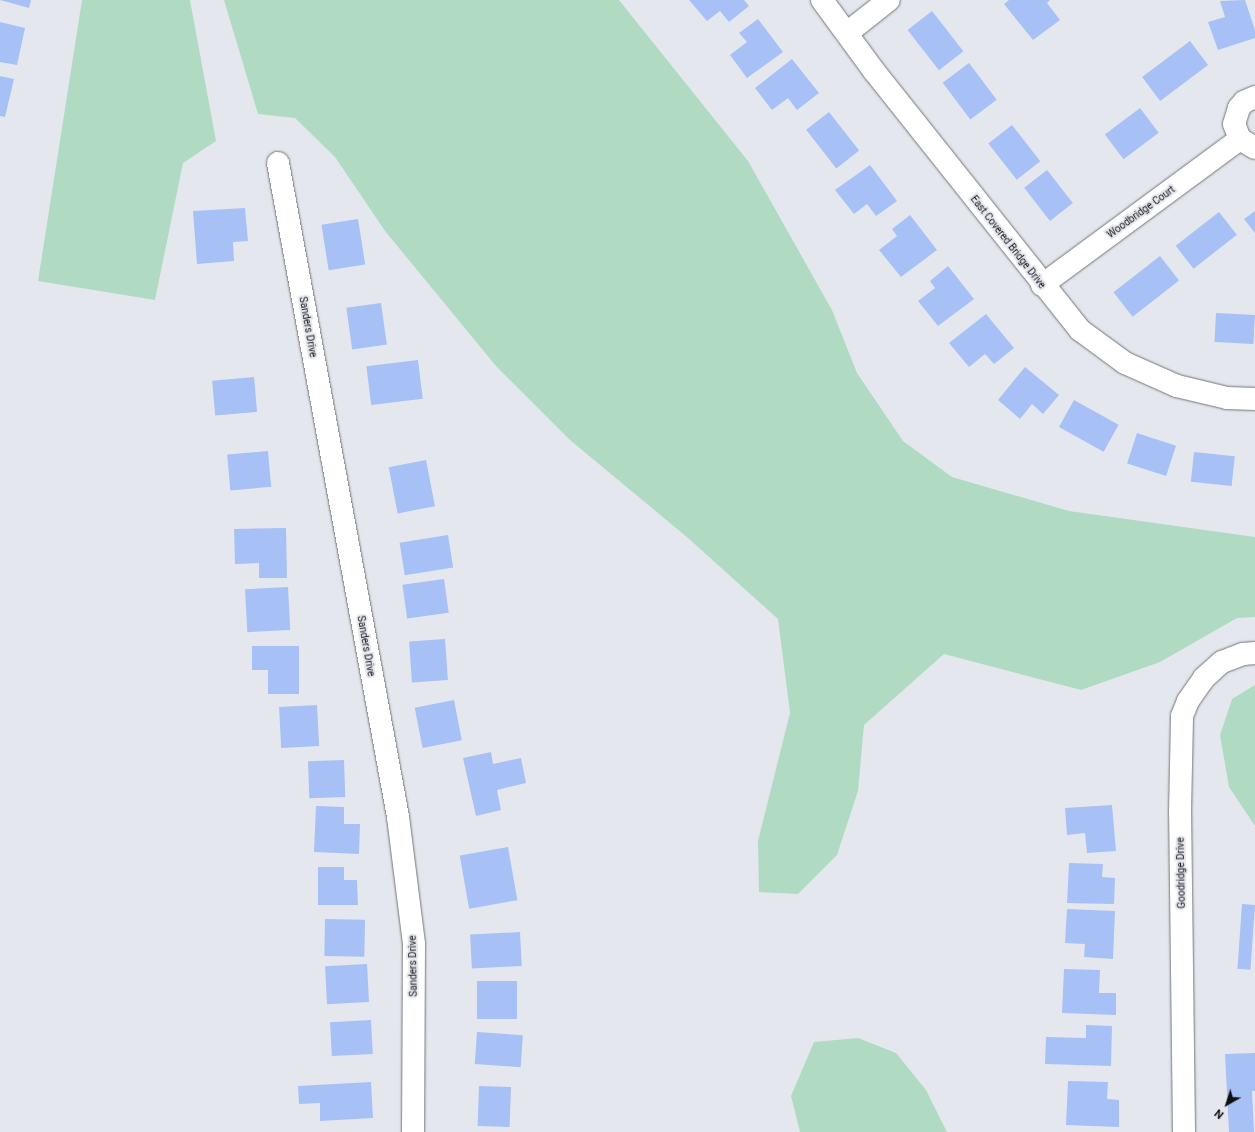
<!DOCTYPE html>
<html>
<head>
<meta charset="utf-8">
<style>
	body { margin:0 }
	#map { position:relative; width:1255px; height:1132px; overflow:hidden; background:#e4e8ee; font-family:Roboto,sans-serif }
	div>[style] { position:absolute }
	.green>* { inset:0; background:#b0dbc2 }
	.building>* { inset:0; background:#a7c0f6; transform-origin:0 0 }
	.roads { filter:drop-shadow(0 0 1px #72757b) drop-shadow(0 0 1px #72757b) }
	.minor>* { height:22px; margin:-11px; padding:0 11px; transform-origin:11px; border-radius:11px; background:#fff }
	span { translate:-50% -50%; white-space:nowrap; text-align:center; line-height:1.15; -webkit-text-stroke:4px #e4e8ee; paint-order:stroke }
	.street-label { font-size:10px; color:#0f1013 }
	.north { position:absolute; left:1207px; top:1084px; width:40px; height:40px; -webkit-text-stroke:3px #e4e8ee; paint-order:stroke; rotate:219deg; font-size:11px; font-weight:700; line-height:16px; text-align:center; color:#0f1013 }
	.north::after { content:''; display:block; margin:auto; width:14px; height:18px; background:#0f1013; clip-path:polygon(50% 0,100% 100%,50% 72%,0 100%) }
</style>
</head>
<body>
<div id="map">
	<div class="green">
		<div style="clip-path:polygon(82px 0,190px 0,216px 141px,183px 163px,155px 300px,38px 281px)"></div>
		<div style="clip-path:polygon(224px 0,619px 0,748px 161px,832px 310px,857px 373px,903px 441px,952px 477px,1069px 511px,1255px 537px,1255px 617px,1237px 618px,1160px 662px,1081px 690px,944px 654px,864px 725px,858px 791px,837px 855px,798px 894px,759px 892px,758px 841px,790px 713px,778px 619px,688px 538px,570px 440px,496px 366px,385px 231px,335px 157px,295px 118px,258px 114px)"></div>
		<div style="clip-path:polygon(1255px 685px,1255px 826px,1229px 787px,1220px 735px,1232px 699px)"></div>
		<div style="clip-path:polygon(858px 1038px,896px 1053px,926px 1090px,947px 1132px,800px 1132px,791px 1096px,814px 1042px)"></div>
	</div>
	<div class="building">
		<div style="clip-path:polygon(0 0,31px 0,29px 8px)"></div>
		<div style="clip-path:polygon(689px 0,744px 0,749px 6px,729px 22px,720px 11px,707px 21px)"></div>
		<div style="clip-path:polygon(1009px 0,1050px 0,1047px 3px,1060px 20px,1033px 40px,1004px 4px)"></div>
		<div style="clip-path:polygon(1245px 0,1255px 30px,1255px 38px,1218px 50px,1208px 22px,1225px 17px,1220px 1px)"></div>
		<div style="left:932px;top:11px;width:51px;height:31px;rotate:52deg"></div>
		<div style="clip-path:polygon(758px 19px,783px 52px,747px 78px,730px 55px,747px 42px,739px 33px)"></div>
		<div style="clip-path:polygon(0 22px,25px 28px,17px 65px,0 62px)"></div>
		<div style="left:1190px;top:41px;width:30px;height:60px;rotate:53deg"></div>
		<div style="clip-path:polygon(792px 59px,819px 93px,797px 110px,788px 98px,772px 110px,755px 88px)"></div>
		<div style="left:969px;top:63px;width:46px;height:33px;rotate:53deg"></div>
		<div style="clip-path:polygon(0 76px,14px 79px,5px 117px,0 116px)"></div>
		<div style="left:1140px;top:108px;width:31px;height:44px;rotate:53deg"></div>
		<div style="left:829px;top:112px;width:49px;height:29px;rotate:52deg"></div>
		<div style="left:1012px;top:125px;width:46px;height:30px;rotate:52deg"></div>
		<div style="clip-path:polygon(870px 165px,897px 201px,876px 216px,867px 204px,854px 214px,835px 190px)"></div>
		<div style="left:1047px;top:170px;width:42px;height:29px;rotate:52deg"></div>
		<div style="clip-path:polygon(245px 208px,248px 241px,233px 242px,234px 261px,197px 264px,193px 211px)"></div>
		<div style="clip-path:polygon(1255px 211px,1255px 233px,1244px 219px)"></div>
		<div style="left:1219px;top:212px;width:29px;height:55px;rotate:52deg"></div>
		<div style="clip-path:polygon(910px 215px,937px 250px,901px 277px,879px 250px,897px 236px,892px 229px)"></div>
		<div style="left:358px;top:219px;width:46px;height:37px;rotate:81deg"></div>
		<div style="left:1160px;top:256px;width:31px;height:59px;rotate:52deg"></div>
		<div style="clip-path:polygon(948px 266px,974px 299px,938px 326px,918px 301px,935px 288px,930px 281px)"></div>
		<div style="left:381px;top:303px;width:42px;height:35px;rotate:82deg"></div>
		<div style="left:1216px;top:313px;width:39px;height:29px;rotate:3deg"></div>
		<div style="clip-path:polygon(986px 314px,1014px 348px,994px 364px,985px 354px,969px 367px,949px 343px)"></div>
		<div style="left:418px;top:360px;width:39px;height:52px;rotate:83deg"></div>
		<div style="clip-path:polygon(1025px 367px,1059px 395px,1043px 414px,1032px 404px,1020px 419px,998px 400px)"></div>
		<div style="left:254px;top:377px;width:35px;height:42px;rotate:85deg"></div>
		<div style="left:1074px;top:400px;width:51px;height:31px;rotate:29deg"></div>
		<div style="left:1137px;top:433px;width:41px;height:32px;rotate:18deg"></div>
		<div style="left:268px;top:451px;width:36px;height:41px;rotate:85deg"></div>
		<div style="left:1194px;top:452px;width:41px;height:30px;rotate:6deg"></div>
		<div style="left:426px;top:460px;width:47px;height:38px;rotate:79deg"></div>
		<div style="clip-path:polygon(286px 528px,287px 578px,259px 578px,259px 563px,235px 564px,234px 529px)"></div>
		<div style="left:448px;top:535px;width:33px;height:49px;rotate:81deg"></div>
		<div style="left:444px;top:579px;width:34px;height:42px;rotate:82deg"></div>
		<div style="left:288px;top:587px;width:43px;height:43px;rotate:87deg"></div>
		<div style="left:445px;top:639px;width:41px;height:36px;rotate:86deg"></div>
		<div style="clip-path:polygon(252px 646px,299px 646px,299px 694px,268px 694px,268px 670px,252px 670px)"></div>
		<div style="left:454px;top:700px;width:41px;height:40px;rotate:79deg"></div>
		<div style="left:317px;top:705px;width:41px;height:38px;rotate:87deg"></div>
		<div style="clip-path:polygon(491px 752px,493px 764px,521px 758px,526px 783px,497px 790px,501px 810px,476px 816px,463px 758px)"></div>
		<div style="left:344px;top:760px;width:37px;height:36px;rotate:88deg"></div>
		<div style="clip-path:polygon(1112px 805px,1116px 851px,1087px 853px,1085px 833px,1067px 835px,1065px 808px)"></div>
		<div style="clip-path:polygon(316px 806px,344px 807px,344px 824px,360px 824px,359px 854px,314px 852px)"></div>
		<div style="left:508px;top:847px;width:54px;height:49px;rotate:80deg"></div>
		<div style="clip-path:polygon(1069px 863px,1103px 864px,1102px 877px,1115px 878px,1114px 904px,1067px 903px)"></div>
		<div style="clip-path:polygon(318px 867px,344px 867px,344px 880px,357px 880px,358px 905px,318px 905px)"></div>
		<div style="left:1242px;top:904px;width:13px;height:65px;rotate:4deg"></div>
		<div style="clip-path:polygon(1067px 909px,1115px 911px,1113px 959px,1084px 957px,1085px 944px,1065px 943px)"></div>
		<div style="left:325px;top:919px;width:40px;height:37px;rotate:1deg"></div>
		<div style="left:520px;top:932px;width:34px;height:50px;rotate:87deg"></div>
		<div style="left:367px;top:964px;width:38px;height:42px;rotate:87deg"></div>
		<div style="clip-path:polygon(1064px 969px,1100px 970px,1099px 993px,1116px 993px,1116px 1015px,1062px 1013px)"></div>
		<div style="left:477px;top:981px;width:40px;height:38px"></div>
		<div style="left:371px;top:1020px;width:34px;height:41px;rotate:87deg"></div>
		<div style="clip-path:polygon(1086px 1025px,1112px 1026px,1111px 1066px,1045px 1064px,1046px 1037px,1086px 1038px)"></div>
		<div style="left:477px;top:1032px;width:46px;height:32px;rotate:4deg"></div>
		<div style="clip-path:polygon(1255px 1053px,1255px 1091px,1252px 1091px,1254px 1132px,1229px 1132px,1225px 1054px)"></div>
		<div style="clip-path:polygon(1068px 1081px,1108px 1082px,1107px 1099px,1119px 1100px,1119px 1127px,1066px 1125px)"></div>
		<div style="clip-path:polygon(371px 1082px,373px 1118px,320px 1121px,320px 1103px,299px 1104px,298px 1086px)"></div>
		<div style="left:479px;top:1086px;width:32px;height:40px;rotate:2deg"></div>
	</div>
	<div class="roads">
		<div class="minor">
			<div style="left:822px;top:0;width:88px;rotate:53.8deg"></div>
			<div style="left:874px;top:71px;width:331px;rotate:51.5deg"></div>
			<div style="left:1080px;top:330px;width:56px;rotate:36.3deg"></div>
			<div style="left:1125px;top:363px;width:57px;rotate:23.9deg"></div>
			<div style="left:1177px;top:386px;width:51px;rotate:13.5deg"></div>
			<div style="left:1227px;top:398px;width:28px;rotate:2deg"></div>
			<div style="left:847px;top:33px;width:53px;rotate:-38.2deg"></div>
			<div style="left:1255px;top:97px;width:12px;rotate:156deg"></div>
			<div style="left:1244px;top:102px;width:8px;rotate:130deg"></div>
			<div style="left:1239px;top:108px;width:17px;rotate:107deg"></div>
			<div style="left:1234px;top:124px;width:16px;rotate:68deg"></div>
			<div style="left:1240px;top:139px;width:17px;rotate:31deg"></div>
			<div style="left:278px;top:163px;width:665px;rotate:79.6deg"></div>
			<div style="left:398px;top:817px;width:128px;rotate:82.8deg"></div>
			<div style="left:414px;top:944px;width:188px;rotate:90.3deg"></div>
			<div style="left:1042px;top:285px;width:246px;rotate:-36.4deg"></div>
			<div style="left:1184px;top:1132px;width:319px;rotate:-90.7deg"></div>
			<div style="left:1180px;top:813px;width:97px;rotate:-88.8deg"></div>
			<div style="left:1182px;top:716px;width:16px;rotate:-68deg"></div>
			<div style="left:1188px;top:701px;width:28px;rotate:-55deg"></div>
			<div style="left:1204px;top:678px;width:24px;rotate:-42deg"></div>
			<div style="left:1222px;top:662px;width:22px;rotate:-21deg"></div>
			<div style="left:1243px;top:654px;width:12px;rotate:-5deg"></div>
		</div>
	</div>
	<div class="street-label">
		<span style="left:1141px;top:212px;rotate:-36deg">Woodbridge Court</span>
		<span style="left:1008px;top:242px;rotate:52deg">East Covered Bridge Drive</span>
		<span style="left:308px;top:327px;rotate:80deg">Sanders Drive</span>
		<span style="left:366px;top:646px;rotate:80deg">Sanders Drive</span>
		<span style="left:1181px;top:873px;rotate:-91deg">Goodridge Drive</span>
		<span style="left:413px;top:966px;rotate:-91deg">Sanders Drive</span>
	</div>
	<div class="north">N</div>
</div>
</body>
</html>
